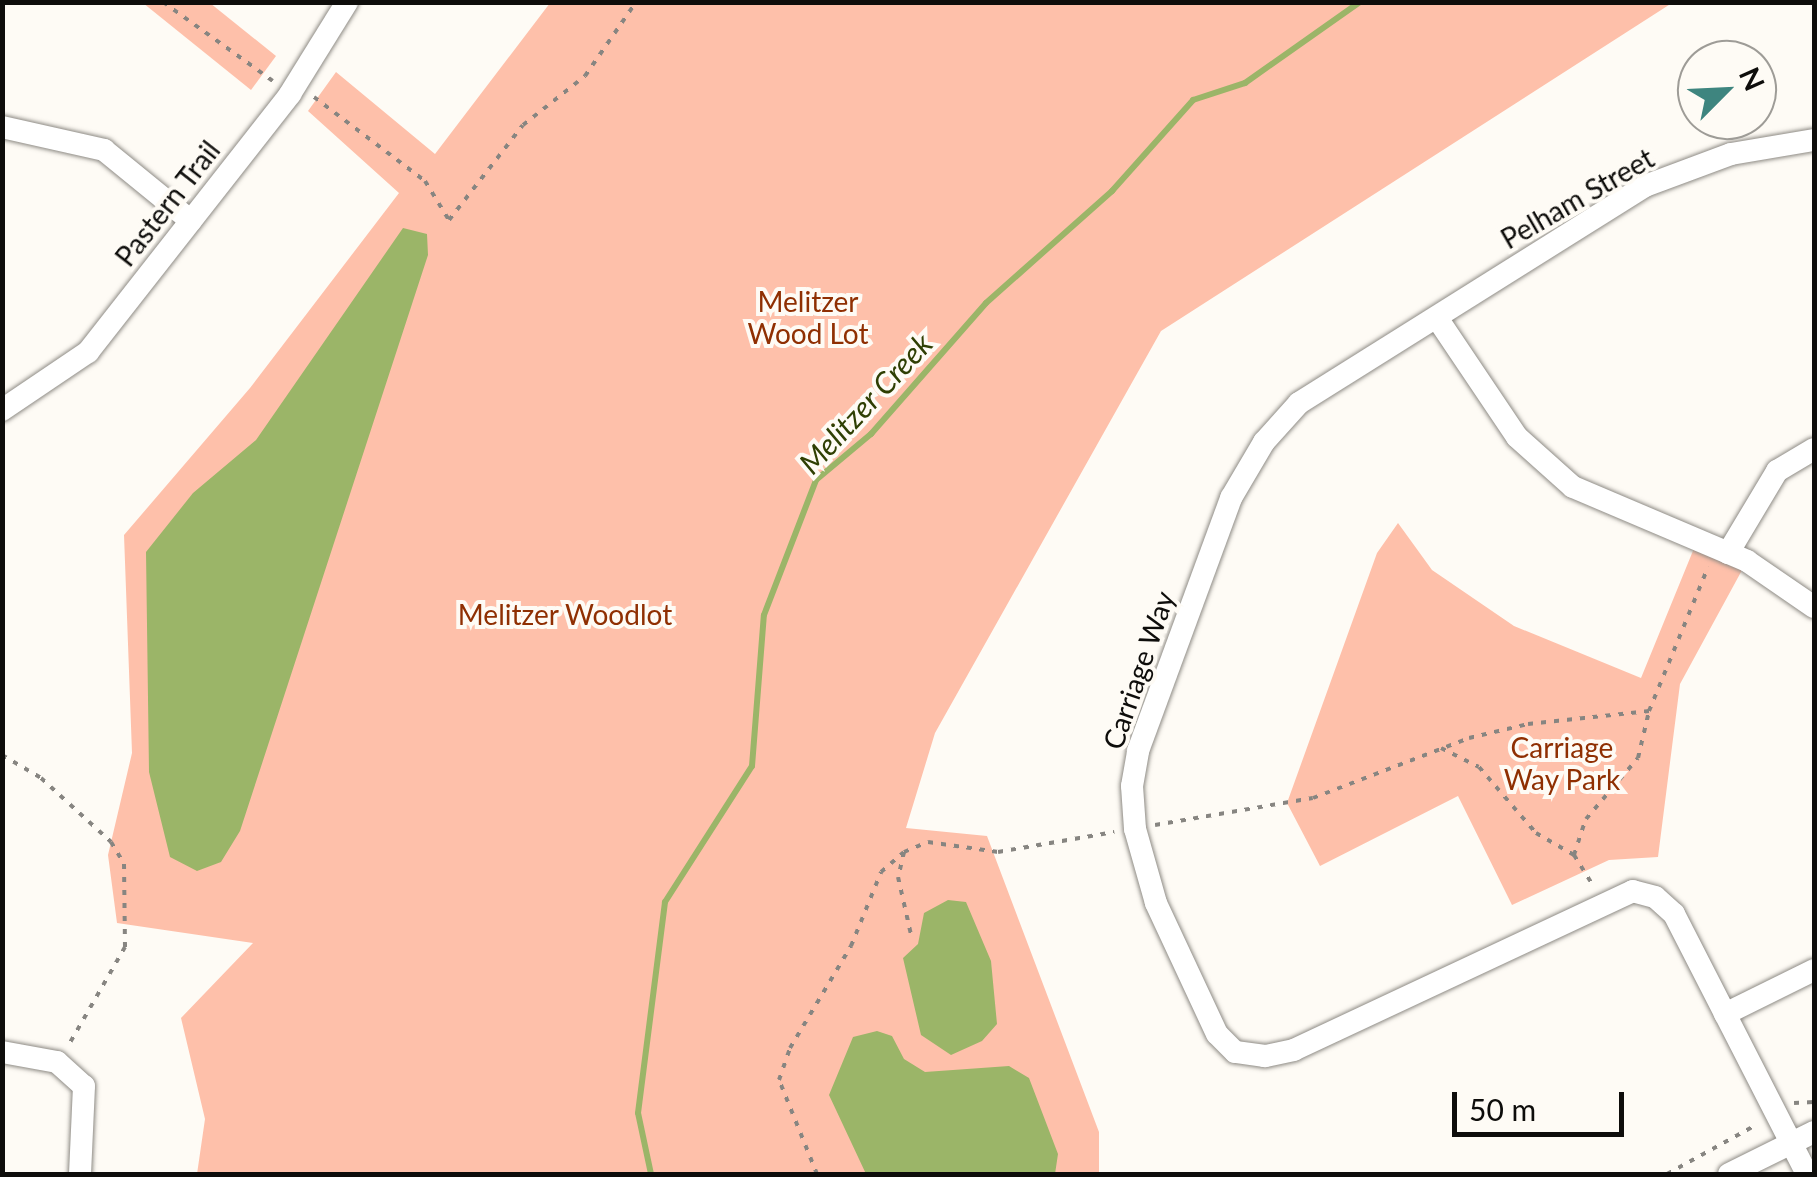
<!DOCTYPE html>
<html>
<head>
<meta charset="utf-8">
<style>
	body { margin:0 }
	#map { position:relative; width:1817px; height:1177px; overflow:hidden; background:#fefbf5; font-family:Lato,sans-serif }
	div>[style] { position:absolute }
	.green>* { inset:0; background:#fec0aa }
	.water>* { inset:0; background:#9bb568 }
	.stream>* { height:6px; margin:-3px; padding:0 3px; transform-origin:3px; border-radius:3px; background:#9bb568 }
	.path>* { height:4px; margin-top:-2px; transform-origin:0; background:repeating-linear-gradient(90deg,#878581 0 5px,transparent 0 13px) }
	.roads { filter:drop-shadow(0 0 2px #8e8b85) drop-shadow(0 0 2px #8e8b85) }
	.minor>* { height:22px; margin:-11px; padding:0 11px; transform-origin:11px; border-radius:11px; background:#fff }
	span { translate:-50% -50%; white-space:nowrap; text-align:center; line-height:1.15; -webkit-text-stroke:8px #fefbf5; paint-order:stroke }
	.street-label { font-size:28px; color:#0e0d0b }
	.park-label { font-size:28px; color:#8f2f02 }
	.water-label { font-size:30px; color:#2f3f03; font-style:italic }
	.frame { position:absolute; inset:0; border:5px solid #0e0d0b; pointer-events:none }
	.north { position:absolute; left:1677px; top:40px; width:100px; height:100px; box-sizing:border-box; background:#fefbf5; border:2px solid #9e9c97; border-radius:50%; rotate:66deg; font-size:28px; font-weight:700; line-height:40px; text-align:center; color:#0e0d0b }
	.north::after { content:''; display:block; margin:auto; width:35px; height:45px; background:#3e857f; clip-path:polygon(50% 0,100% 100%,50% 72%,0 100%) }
	.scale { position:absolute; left:1452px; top:1092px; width:172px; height:45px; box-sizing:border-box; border:5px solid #0e0d0b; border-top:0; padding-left:12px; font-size:30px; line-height:35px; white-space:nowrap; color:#0e0d0b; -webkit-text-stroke:8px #fefbf5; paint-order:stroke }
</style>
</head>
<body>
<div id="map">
	<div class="green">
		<div style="clip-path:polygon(143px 3px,210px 3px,276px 56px,251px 90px)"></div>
		<div style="clip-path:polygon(550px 3px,1672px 3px,1161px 331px,935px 733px,906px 828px,987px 836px,1099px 1132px,1099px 1174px,197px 1174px,205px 1119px,181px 1018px,253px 943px,117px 923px,108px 855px,132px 753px,124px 535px,250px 388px,399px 193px,308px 111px,336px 72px,435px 154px)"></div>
		<div style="clip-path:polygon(1398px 523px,1432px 570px,1514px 626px,1641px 678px,1697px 541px,1747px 561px,1680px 684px,1658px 857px,1609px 860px,1512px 905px,1458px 796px,1320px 866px,1287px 803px,1377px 553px)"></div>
	</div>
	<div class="water">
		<div style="clip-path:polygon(403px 228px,427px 234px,428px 255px,240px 831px,221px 862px,197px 871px,170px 857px,149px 772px,146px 552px,193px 493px,256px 440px)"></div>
		<div style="clip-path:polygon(948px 900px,966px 902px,991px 961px,997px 1024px,982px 1041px,951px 1055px,921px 1035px,903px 958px,918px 944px,924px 913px)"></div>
		<div style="clip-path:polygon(877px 1031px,892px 1036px,904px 1059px,925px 1072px,1009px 1066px,1029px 1078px,1058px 1154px,1055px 1174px,866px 1174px,829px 1095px,853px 1037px)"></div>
	</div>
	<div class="stream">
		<div style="left:651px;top:1174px;width:62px;rotate:-102deg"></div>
		<div style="left:638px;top:1113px;width:213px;rotate:-82.7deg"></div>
		<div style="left:665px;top:902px;width:161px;rotate:-57.4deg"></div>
		<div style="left:752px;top:766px;width:151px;rotate:-85.5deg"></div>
		<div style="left:764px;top:615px;width:145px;rotate:-68.9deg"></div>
		<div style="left:816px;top:480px;width:72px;rotate:-39.9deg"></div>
		<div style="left:871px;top:434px;width:174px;rotate:-48.7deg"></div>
		<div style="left:986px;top:303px;width:169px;rotate:-41.6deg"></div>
		<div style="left:1112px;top:191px;width:122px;rotate:-48.3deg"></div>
		<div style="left:1193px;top:100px;width:55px;rotate:-18.1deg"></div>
		<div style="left:1245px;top:83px;width:141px;rotate:-35.2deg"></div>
	</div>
	<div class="path">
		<div style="left:163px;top:2px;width:135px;rotate:35.7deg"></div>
		<div style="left:314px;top:97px;width:139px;rotate:37.1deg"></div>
		<div style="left:425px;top:181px;width:46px;rotate:58.4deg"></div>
		<div style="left:449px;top:220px;width:120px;rotate:-52.1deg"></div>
		<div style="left:523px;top:125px;width:79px;rotate:-38.3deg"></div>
		<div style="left:585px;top:76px;width:90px;rotate:-55.4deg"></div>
		<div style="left:1441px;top:748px;width:42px;rotate:26.6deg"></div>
		<div style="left:1479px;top:767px;width:87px;rotate:49.2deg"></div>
		<div style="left:1536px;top:833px;width:44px;rotate:30.1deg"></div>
		<div style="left:1574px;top:855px;width:36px;rotate:58deg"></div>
		<div style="left:2px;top:755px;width:45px;rotate:30.5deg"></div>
		<div style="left:41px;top:778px;width:95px;rotate:42.4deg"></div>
		<div style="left:111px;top:842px;width:26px;rotate:59deg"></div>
		<div style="left:124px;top:864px;width:83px;rotate:89.3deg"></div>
		<div style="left:125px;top:947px;width:114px;rotate:119.9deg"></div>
		<div style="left:1155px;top:825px;width:160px;rotate:-9.7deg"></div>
		<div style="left:1313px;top:798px;width:167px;rotate:-21deg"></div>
		<div style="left:1469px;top:738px;width:61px;rotate:-13.3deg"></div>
		<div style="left:1528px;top:724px;width:122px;rotate:-6.1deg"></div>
		<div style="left:904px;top:852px;width:26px;rotate:103deg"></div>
		<div style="left:898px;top:877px;width:64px;rotate:77.3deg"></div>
		<div style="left:1574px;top:855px;width:38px;rotate:-72deg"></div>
		<div style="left:1586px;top:819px;width:80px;rotate:-49.6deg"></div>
		<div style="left:1638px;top:758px;width:48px;rotate:-76.8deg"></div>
		<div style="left:1649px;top:711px;width:156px;rotate:-67.7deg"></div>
		<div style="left:1794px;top:1103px;width:20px;rotate:-3deg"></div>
		<div style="left:817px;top:1174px;width:101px;rotate:-112deg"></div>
		<div style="left:779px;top:1080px;width:34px;rotate:-71deg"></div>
		<div style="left:790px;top:1048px;width:119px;rotate:-59.1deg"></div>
		<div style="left:851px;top:946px;width:80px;rotate:-67.9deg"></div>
		<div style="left:881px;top:872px;width:30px;rotate:-41deg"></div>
		<div style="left:904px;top:852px;width:26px;rotate:-23deg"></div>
		<div style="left:928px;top:842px;width:71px;rotate:8.1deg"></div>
		<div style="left:998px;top:852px;width:118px;rotate:-9.8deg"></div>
		<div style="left:1667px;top:1174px;width:102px;rotate:-28.8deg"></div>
	</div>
	<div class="roads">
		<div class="minor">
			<div style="left:2px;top:127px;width:105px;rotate:12.7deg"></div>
			<div style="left:104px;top:150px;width:112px;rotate:39.2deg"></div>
			<div style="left:1437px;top:318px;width:143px;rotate:56.1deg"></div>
			<div style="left:1517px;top:437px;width:75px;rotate:41.8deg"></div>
			<div style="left:1573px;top:487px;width:189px;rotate:23deg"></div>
			<div style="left:1747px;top:561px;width:81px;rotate:34.5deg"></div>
			<div style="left:2px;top:410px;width:104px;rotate:-34deg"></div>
			<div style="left:88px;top:352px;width:328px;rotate:-51.9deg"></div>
			<div style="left:290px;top:94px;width:108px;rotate:-58.2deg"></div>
			<div style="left:1728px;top:553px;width:96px;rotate:-59.1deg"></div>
			<div style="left:1777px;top:471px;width:43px;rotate:-30.7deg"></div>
			<div style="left:1725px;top:1014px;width:99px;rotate:-26.3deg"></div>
			<div style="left:2px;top:1052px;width:56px;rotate:10.3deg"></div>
			<div style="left:57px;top:1062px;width:36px;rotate:42deg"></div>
			<div style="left:84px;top:1086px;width:88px;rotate:92.6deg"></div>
			<div style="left:1729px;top:1174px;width:95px;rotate:-26.3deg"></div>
			<div style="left:1807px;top:1174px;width:292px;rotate:-117.1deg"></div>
			<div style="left:1674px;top:914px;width:25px;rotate:-138deg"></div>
			<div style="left:1655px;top:897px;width:23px;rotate:-165deg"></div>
			<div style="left:1633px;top:891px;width:374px;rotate:154.9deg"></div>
			<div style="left:1294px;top:1050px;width:30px;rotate:168deg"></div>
			<div style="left:1265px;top:1056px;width:30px;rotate:-172deg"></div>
			<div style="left:1235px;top:1052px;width:25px;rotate:-135deg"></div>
			<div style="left:1217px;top:1034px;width:145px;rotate:-115deg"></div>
			<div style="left:1156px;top:903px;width:77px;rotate:-105.8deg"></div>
			<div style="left:1135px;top:829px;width:43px;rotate:-94deg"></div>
			<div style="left:1132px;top:786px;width:36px;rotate:-80deg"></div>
			<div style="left:1138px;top:751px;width:270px;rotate:-69.8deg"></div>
			<div style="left:1231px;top:498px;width:65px;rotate:-59.5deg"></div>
			<div style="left:1264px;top:442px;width:52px;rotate:-48.1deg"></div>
			<div style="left:1299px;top:403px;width:408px;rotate:-32.1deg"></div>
			<div style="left:1645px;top:186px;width:92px;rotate:-20.4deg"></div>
			<div style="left:1731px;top:154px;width:84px;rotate:-9.6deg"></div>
		</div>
	</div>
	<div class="street-label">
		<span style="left:1577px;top:198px;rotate:-30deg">Pelham Street</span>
		<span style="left:167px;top:203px;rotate:-52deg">Pastern Trail</span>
		<span style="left:1138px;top:670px;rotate:-71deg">Carriage Way</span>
	</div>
	<div class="park-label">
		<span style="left:808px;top:317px">Melitzer<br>Wood Lot</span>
		<span style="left:565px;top:614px">Melitzer Woodlot</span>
		<span style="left:1562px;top:763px">Carriage<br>Way Park</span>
	</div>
	<div class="water-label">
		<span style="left:865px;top:403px;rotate:-47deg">Melitzer Creek</span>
	</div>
	<div class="frame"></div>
	<div class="north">N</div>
	<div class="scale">50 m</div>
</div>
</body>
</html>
